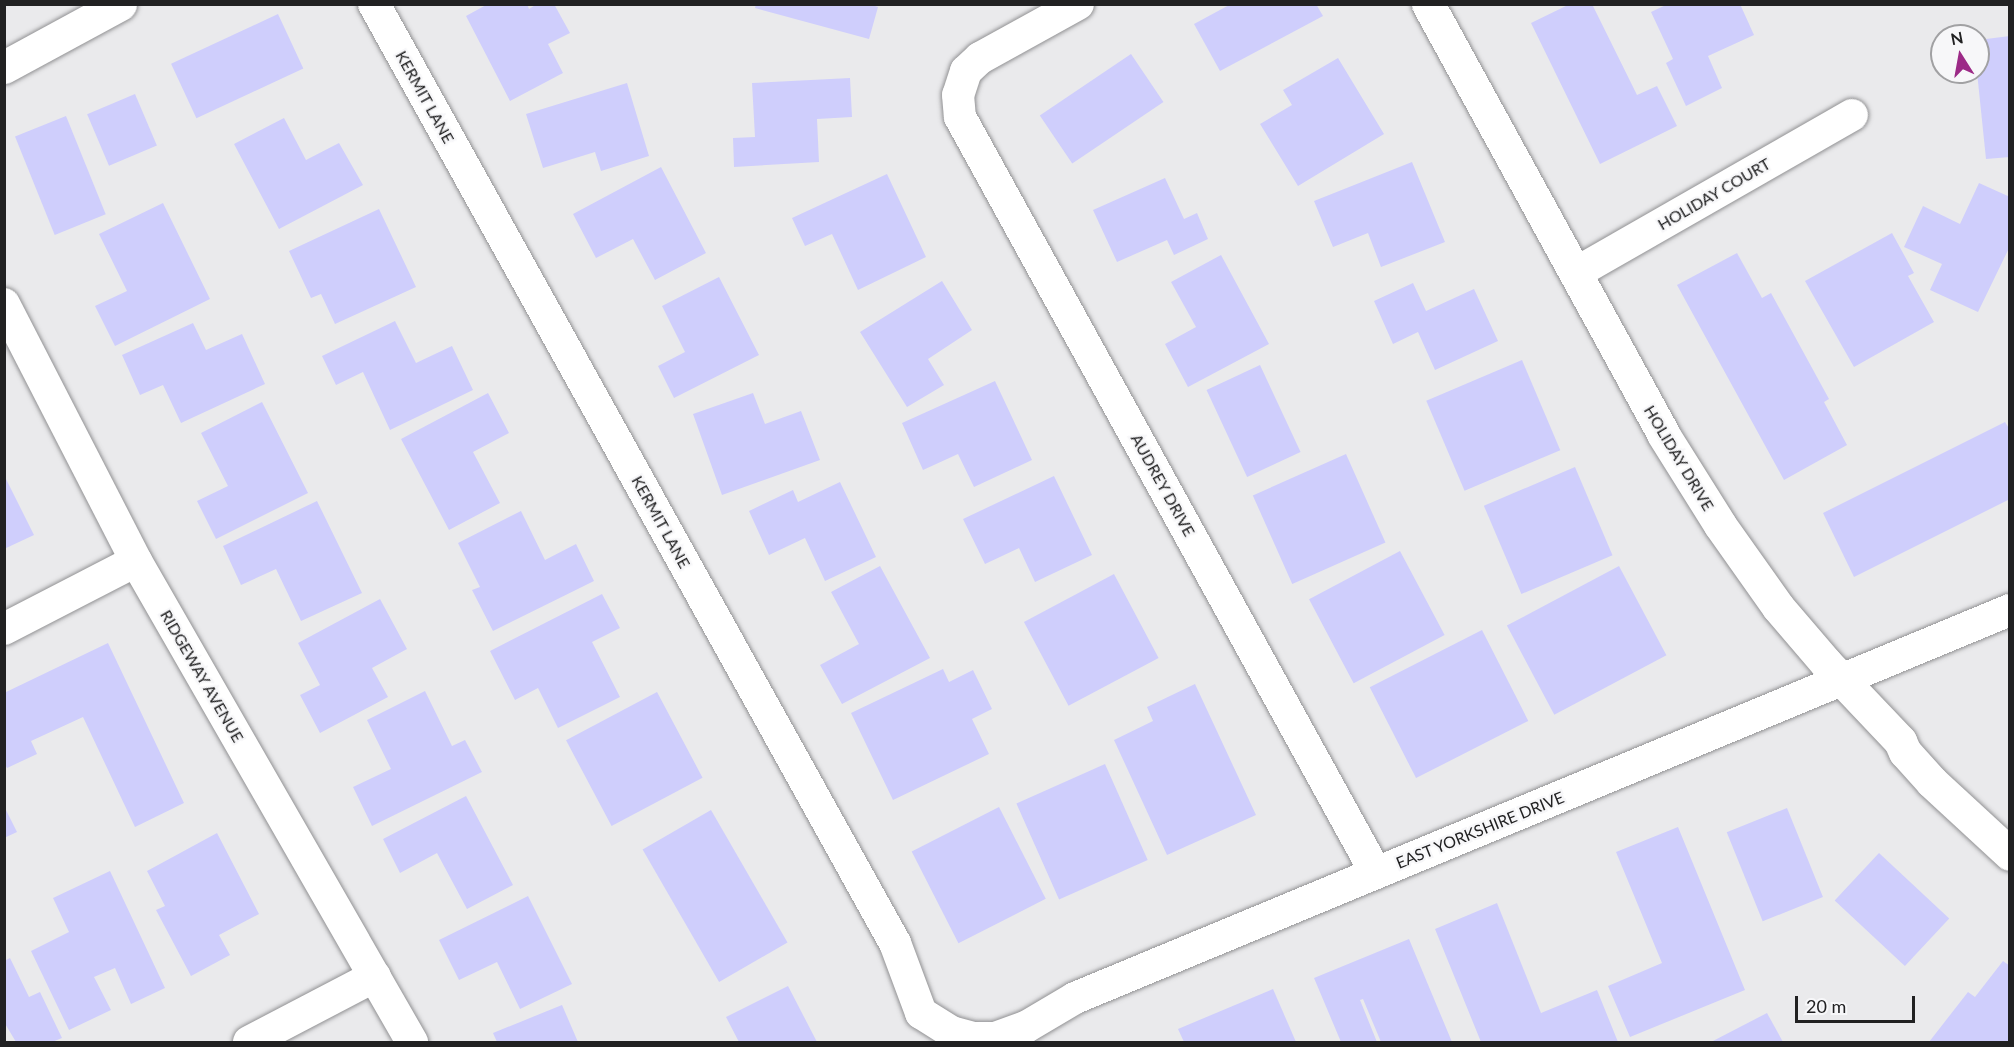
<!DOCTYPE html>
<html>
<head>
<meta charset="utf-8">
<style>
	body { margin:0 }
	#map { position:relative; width:2014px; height:1047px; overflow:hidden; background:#eaeaec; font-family:Lato,sans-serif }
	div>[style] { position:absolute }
	.building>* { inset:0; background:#cfcefc; transform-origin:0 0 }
	.roads { filter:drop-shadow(0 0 2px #919193) drop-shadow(0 0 2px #919193) }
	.minor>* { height:32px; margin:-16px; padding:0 16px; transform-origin:16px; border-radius:16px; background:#fff }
	.tertiary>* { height:33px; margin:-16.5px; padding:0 16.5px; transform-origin:16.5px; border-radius:16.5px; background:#fff }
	span { translate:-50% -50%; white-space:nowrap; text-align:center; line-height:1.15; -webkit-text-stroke:4.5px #f7f7f9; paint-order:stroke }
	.street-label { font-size:16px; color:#212122 }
	.frame { position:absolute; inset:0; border:6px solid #212122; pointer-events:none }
	.north { position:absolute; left:1930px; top:24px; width:60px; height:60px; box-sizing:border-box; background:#f7f7f9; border:2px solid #a1a1a3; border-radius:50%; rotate:349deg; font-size:16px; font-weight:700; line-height:24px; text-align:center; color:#212122 }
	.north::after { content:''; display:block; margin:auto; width:21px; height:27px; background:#9c2a87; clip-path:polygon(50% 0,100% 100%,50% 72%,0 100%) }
	.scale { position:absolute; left:1795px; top:996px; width:120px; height:27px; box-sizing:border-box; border:3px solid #212122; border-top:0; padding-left:8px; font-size:18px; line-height:21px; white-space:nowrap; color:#212122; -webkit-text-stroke:4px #f7f7f9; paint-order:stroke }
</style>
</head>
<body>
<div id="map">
	<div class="building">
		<div style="clip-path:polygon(488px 4px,527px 4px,529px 9px,537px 4px,554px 4px,570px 33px,548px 44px,563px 73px,510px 101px,466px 16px)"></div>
		<div style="clip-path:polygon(756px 4px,869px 4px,878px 7px,869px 39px,755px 8px)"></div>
		<div style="clip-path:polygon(1231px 4px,1316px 4px,1323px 16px,1220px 71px,1194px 24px)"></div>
		<div style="clip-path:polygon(1570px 4px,1592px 4px,1637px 95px,1657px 86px,1677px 126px,1600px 164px,1531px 23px)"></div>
		<div style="clip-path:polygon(1668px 4px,1740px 4px,1754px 35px,1708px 56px,1722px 88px,1686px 106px,1666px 63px,1673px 59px,1651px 12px)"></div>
		<div style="left:278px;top:14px;width:60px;height:118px;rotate:65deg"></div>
		<div style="clip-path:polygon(2010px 36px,2010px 157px,1986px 159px,1977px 72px,1978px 40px)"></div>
		<div style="left:1131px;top:54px;width:58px;height:110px;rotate:56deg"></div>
		<div style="clip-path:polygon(1338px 58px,1384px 134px,1298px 186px,1260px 124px,1292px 105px,1283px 90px)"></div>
		<div style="clip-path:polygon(850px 78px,852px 117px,817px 119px,819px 162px,734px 167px,733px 138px,755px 137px,752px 83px)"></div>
		<div style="clip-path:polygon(627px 83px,649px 156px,601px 171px,595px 152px,543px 168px,526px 114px)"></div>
		<div style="left:135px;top:94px;width:56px;height:52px;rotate:67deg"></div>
		<div style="left:66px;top:116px;width:106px;height:55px;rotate:68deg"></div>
		<div style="clip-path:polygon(284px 118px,306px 160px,339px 143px,363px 185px,279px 229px,234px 144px)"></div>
		<div style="clip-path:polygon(1412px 162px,1445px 242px,1381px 267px,1368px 233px,1333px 247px,1314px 201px)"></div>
		<div style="clip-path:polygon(661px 167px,706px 253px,655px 280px,633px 239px,596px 258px,573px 214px)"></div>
		<div style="clip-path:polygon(887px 174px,926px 257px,858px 290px,832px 234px,805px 246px,792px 218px)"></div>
		<div style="clip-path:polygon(1165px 178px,1184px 219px,1197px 213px,1208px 239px,1174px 255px,1167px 240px,1117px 262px,1093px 210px)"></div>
		<div style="clip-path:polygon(1979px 183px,2010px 197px,2010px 246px,1978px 312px,1930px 290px,1942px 264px,1904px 247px,1923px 206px,1960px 224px)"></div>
		<div style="clip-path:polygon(163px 203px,210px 299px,115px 346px,95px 306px,127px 291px,99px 234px)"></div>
		<div style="clip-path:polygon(379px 209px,416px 287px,335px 324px,321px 294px,311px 298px,289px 251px)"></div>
		<div style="clip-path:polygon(1892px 233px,1914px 273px,1908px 276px,1934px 322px,1854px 367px,1805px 281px)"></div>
		<div style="clip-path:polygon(1737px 253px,1762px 298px,1771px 293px,1829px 399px,1824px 402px,1847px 445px,1784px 480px,1677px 285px)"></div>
		<div style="clip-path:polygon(1221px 255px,1269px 344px,1188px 387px,1165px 344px,1196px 327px,1171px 282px)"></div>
		<div style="clip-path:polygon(719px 277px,759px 355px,674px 398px,658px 366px,685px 352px,662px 306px)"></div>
		<div style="clip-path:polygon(942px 281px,972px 330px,928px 359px,944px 385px,907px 407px,860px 332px)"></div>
		<div style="clip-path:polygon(1413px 283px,1426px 311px,1474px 289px,1498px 341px,1435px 370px,1418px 332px,1393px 344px,1374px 301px)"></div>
		<div style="clip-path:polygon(395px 321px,416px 363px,452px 346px,473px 390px,390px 430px,363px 372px,336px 385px,322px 356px)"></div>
		<div style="clip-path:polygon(193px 323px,206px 350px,242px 334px,265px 384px,181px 423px,163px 385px,140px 395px,122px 355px)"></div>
		<div style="left:1522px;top:360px;width:98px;height:104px;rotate:67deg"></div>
		<div style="left:1260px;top:365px;width:96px;height:59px;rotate:65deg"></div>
		<div style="clip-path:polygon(995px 381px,1032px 460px,974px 487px,958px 454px,923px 470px,902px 423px)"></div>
		<div style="clip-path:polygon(488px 393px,509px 433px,473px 452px,500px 503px,449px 530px,401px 439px)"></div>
		<div style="clip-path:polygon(753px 393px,765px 424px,801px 411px,820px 460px,722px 495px,693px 414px)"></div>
		<div style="clip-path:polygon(262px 402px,308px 493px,216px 539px,197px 501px,228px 486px,201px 433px)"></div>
		<div style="clip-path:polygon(2005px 422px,2010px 430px,2010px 499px,1854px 577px,1823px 513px)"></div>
		<div style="left:1346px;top:454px;width:97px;height:102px;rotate:66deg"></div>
		<div style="left:1575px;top:467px;width:96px;height:99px;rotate:67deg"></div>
		<div style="clip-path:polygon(4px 475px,34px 535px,4px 549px)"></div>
		<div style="clip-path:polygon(1054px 476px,1092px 555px,1035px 582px,1019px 548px,985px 564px,963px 519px)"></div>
		<div style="clip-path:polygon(840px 482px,876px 557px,825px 581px,805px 538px,769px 555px,749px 511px,793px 490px,798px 502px)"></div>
		<div style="clip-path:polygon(317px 501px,362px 593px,301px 621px,276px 569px,241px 585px,223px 546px)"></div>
		<div style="clip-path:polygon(521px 511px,545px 560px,576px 544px,594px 581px,493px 631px,472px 590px,480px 587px,458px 543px)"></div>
		<div style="left:1400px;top:551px;width:95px;height:103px;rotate:62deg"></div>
		<div style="clip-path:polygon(880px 566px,930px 658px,842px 704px,820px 665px,859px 644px,831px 592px)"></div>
		<div style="left:1619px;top:566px;width:101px;height:127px;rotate:62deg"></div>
		<div style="left:1114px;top:574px;width:95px;height:102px;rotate:62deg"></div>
		<div style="clip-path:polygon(602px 594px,620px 628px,592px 642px,620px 697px,558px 728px,538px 688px,515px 700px,490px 651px)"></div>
		<div style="clip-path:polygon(380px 599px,407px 649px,372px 668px,388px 697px,320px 733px,300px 695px,320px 685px,298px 643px)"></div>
		<div style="left:1482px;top:630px;width:102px;height:126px;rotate:63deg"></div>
		<div style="clip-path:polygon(108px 643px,184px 803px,135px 827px,83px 717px,31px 741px,37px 754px,7px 768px,4px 763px,4px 693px)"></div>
		<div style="clip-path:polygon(943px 669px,949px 682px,973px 670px,992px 709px,972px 719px,989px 754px,893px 800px,851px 713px)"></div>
		<div style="clip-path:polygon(1195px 684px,1256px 815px,1167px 855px,1114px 740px,1153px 721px,1147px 707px)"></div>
		<div style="clip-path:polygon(425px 691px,452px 746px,465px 740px,482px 772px,372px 826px,353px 787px,391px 769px,367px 720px)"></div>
		<div style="left:657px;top:692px;width:97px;height:103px;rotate:62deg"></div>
		<div style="left:1105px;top:764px;width:105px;height:97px;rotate:66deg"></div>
		<div style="clip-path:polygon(466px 796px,513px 885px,467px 909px,437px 853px,400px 873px,383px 839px)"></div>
		<div style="clip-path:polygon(4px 806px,17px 832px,4px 838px)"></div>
		<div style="left:999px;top:807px;width:103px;height:98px;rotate:63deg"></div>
		<div style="left:1787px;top:808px;width:96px;height:65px;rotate:68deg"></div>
		<div style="left:711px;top:810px;width:153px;height:79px;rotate:60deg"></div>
		<div style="clip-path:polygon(1678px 827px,1745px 990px,1630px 1037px,1608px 986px,1662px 963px,1616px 852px)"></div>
		<div style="clip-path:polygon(217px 833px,259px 914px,219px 935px,230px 955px,191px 976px,156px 910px,165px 906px,147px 871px)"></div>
		<div style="left:1879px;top:853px;width:96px;height:65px;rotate:43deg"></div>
		<div style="clip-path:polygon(110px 871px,165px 988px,131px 1004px,115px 968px,94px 977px,111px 1010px,69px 1030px,31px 951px,69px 932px,53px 898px)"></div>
		<div style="clip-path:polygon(528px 896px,572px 984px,520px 1009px,497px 962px,459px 980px,439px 940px)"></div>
		<div style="clip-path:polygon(1497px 903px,1541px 1013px,1597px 990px,1618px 1042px,1481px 1042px,1435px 929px)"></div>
		<div style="clip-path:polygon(1409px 939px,1452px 1042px,1381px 1042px,1363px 999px,1360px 1000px,1377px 1042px,1341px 1042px,1314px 978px)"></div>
		<div style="clip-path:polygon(10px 958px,29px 997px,40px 992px,62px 1038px,52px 1042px,16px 1042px,4px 1022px,4px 961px)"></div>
		<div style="clip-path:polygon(2003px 961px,2010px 966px,2010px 1042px,1929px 1042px,1968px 992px,1975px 997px)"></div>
		<div style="clip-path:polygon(788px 986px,817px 1042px,739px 1042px,726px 1017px)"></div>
		<div style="clip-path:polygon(1273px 989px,1296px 1042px,1184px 1042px,1178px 1029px)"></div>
		<div style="clip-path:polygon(562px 1005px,578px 1042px,497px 1042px,493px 1033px)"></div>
		<div style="clip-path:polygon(1767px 1013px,1783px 1042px,1711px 1042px)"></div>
	</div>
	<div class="roads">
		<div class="minor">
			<div style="left:374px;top:4px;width:1074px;rotate:60.98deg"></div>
			<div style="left:895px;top:943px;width:75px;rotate:69.6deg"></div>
			<div style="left:921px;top:1013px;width:36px;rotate:32deg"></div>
			<div style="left:951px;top:1032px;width:24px;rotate:15deg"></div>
			<div style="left:974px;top:1038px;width:21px"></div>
			<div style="left:995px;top:1038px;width:33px;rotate:-20deg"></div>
			<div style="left:1026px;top:1027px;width:57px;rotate:-30.6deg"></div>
			<div style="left:1075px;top:998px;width:1012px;rotate:-22.54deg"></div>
			<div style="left:1078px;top:4px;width:112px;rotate:151.1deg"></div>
			<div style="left:980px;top:58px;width:19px;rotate:137deg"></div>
			<div style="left:966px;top:71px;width:25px;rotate:108deg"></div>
			<div style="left:958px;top:95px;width:22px;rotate:85deg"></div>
			<div style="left:960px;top:117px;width:863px;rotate:61.18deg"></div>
			<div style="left:1576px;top:273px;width:318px;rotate:-29.8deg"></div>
			<div style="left:4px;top:304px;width:289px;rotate:62.8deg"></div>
			<div style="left:136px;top:561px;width:555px;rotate:60.15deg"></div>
			<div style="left:4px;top:629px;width:148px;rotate:-27.3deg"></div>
			<div style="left:249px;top:1042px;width:142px;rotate:-27.6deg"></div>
		</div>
		<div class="tertiary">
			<div style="left:1428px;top:4px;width:490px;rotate:61.3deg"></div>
			<div style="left:1663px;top:434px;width:107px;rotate:57.9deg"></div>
			<div style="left:1720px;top:525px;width:100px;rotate:54.7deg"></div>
			<div style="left:1778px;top:607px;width:74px;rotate:49.4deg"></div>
			<div style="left:1826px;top:663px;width:108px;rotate:46.5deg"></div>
			<div style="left:1900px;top:741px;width:12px;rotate:66deg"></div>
			<div style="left:1905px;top:752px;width:40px;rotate:48deg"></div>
			<div style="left:1932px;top:782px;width:106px;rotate:42.7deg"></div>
			<div style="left:4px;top:67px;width:132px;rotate:-28.5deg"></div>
		</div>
	</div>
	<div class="street-label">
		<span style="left:425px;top:97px;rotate:61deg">KERMIT LANE</span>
		<span style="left:1714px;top:194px;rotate:-30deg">HOLIDAY COURT</span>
		<span style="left:1679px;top:458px;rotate:59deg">HOLIDAY DRIVE</span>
		<span style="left:1163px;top:485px;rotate:61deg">AUDREY DRIVE</span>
		<span style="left:661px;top:522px;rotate:61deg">KERMIT LANE</span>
		<span style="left:202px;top:676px;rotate:60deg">RIDGEWAY AVENUE</span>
		<span style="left:1480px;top:830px;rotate:-22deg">EAST YORKSHIRE DRIVE</span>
	</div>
	<div class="frame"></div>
	<div class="north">N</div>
	<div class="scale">20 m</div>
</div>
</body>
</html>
